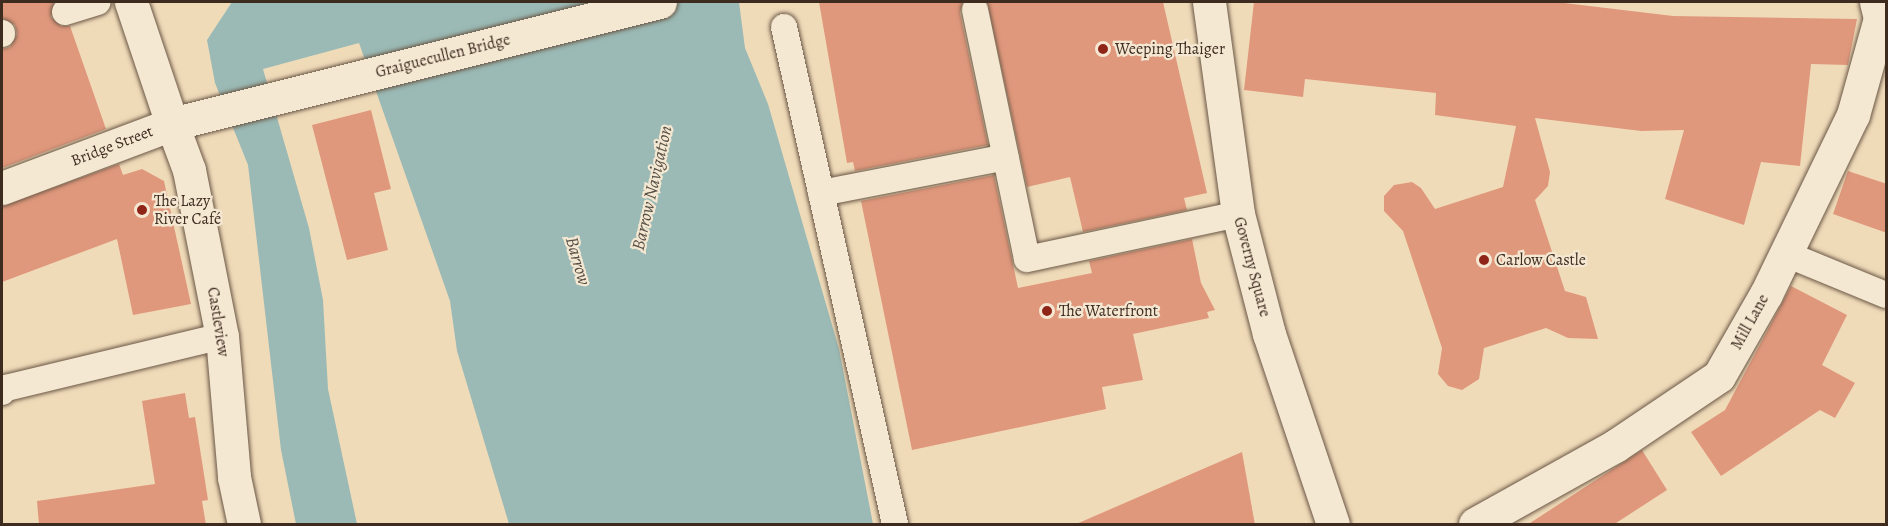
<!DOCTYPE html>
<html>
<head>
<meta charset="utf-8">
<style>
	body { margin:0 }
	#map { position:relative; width:1888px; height:526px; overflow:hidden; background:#f0dbb9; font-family:Alegreya,serif }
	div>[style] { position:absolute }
	.water>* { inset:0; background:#9bbab5 }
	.building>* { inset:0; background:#e0987c }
	.roads { filter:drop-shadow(0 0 2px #6a5746) drop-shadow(0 0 2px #6a5746) }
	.lane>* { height:26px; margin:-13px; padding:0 13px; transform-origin:13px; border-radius:13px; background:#f5e8d2 }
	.street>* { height:33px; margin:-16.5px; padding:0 16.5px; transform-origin:16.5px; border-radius:16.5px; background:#f5e8d2 }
	.secondary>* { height:33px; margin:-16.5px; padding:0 16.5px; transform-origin:16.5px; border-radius:16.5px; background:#f5e8d2 }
	.dots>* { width:16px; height:16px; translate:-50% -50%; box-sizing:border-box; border:3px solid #f5e8d2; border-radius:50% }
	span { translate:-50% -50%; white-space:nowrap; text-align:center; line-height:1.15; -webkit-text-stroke:4.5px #f5e8d2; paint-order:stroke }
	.poi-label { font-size:16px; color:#3e2b20 }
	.left { translate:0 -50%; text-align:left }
	.street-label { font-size:16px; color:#3e2b20 }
	.water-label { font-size:18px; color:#554f45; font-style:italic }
	.frame { position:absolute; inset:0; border:3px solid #3e2b20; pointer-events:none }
</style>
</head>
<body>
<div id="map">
	<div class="water">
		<div style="clip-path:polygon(232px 2px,739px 2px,745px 48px,768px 104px,839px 349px,873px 524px,509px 524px,457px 351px,450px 301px,359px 43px,263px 69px,309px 228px,323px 300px,328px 389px,357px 524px,296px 524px,281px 450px,248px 165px,215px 83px,207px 40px)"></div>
	</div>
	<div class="building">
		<div style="clip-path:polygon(2px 2px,54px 2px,51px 17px,61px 26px,70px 26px,106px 129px,2px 168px,2px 49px,10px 47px,17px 34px,15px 25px,2px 18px)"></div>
		<div style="clip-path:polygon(819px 2px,963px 2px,960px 13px,988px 145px,855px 171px,853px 162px,847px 163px)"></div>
		<div style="clip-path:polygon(987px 2px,1163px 2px,1207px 193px,1184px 198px,1187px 210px,1083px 232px,1070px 177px,1027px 187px)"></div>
		<div style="clip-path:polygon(1254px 2px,1556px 2px,1673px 16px,1857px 19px,1848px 65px,1811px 64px,1800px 166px,1761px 162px,1744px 225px,1665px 199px,1684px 130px,1641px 131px,1535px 118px,1550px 172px,1548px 186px,1535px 200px,1565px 291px,1586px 297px,1598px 339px,1568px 338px,1546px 328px,1484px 348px,1479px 379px,1462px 390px,1448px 386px,1438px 374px,1442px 348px,1403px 231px,1384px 211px,1384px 196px,1394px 185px,1412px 182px,1421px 188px,1435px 209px,1503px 187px,1516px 126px,1435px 115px,1436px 93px,1305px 79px,1303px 97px,1244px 90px)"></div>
		<div style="clip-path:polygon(371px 110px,391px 189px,374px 193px,388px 250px,347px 260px,312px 125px)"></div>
		<div style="clip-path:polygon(119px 164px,123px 175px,142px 169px,164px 181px,191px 304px,133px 315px,117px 239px,2px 282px,2px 206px)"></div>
		<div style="clip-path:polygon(1848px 171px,1887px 184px,1887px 233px,1833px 214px)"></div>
		<div style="clip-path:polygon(994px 175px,1018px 288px,1092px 273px,1089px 261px,1192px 239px,1201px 283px,1215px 310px,1207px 312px,1209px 318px,1133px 334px,1143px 380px,1102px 387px,1106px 409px,912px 450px,861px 201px)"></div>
		<div style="clip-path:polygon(1791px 286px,1847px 315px,1822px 365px,1855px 383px,1835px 418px,1820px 410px,1721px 476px,1691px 432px,1725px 410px)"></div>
		<div style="clip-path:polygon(185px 393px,189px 418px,195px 417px,208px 500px,202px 501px,206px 525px,39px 525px,37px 501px,155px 484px,142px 401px)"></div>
		<div style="clip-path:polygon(1642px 450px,1667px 490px,1613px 525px,1527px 525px)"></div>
		<div style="clip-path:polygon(1242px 452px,1255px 525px,1074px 525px)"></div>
	</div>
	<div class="roads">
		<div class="lane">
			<div style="left:975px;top:10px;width:254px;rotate:78.2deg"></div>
			<div style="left:1027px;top:259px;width:216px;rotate:-12deg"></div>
			<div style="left:65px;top:12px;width:34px;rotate:-17deg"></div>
			<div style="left:784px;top:27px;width:509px;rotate:77.41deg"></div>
			<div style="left:2px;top:34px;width:1px;rotate:-90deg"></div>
			<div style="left:821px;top:193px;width:188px;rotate:-11deg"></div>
			<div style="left:1786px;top:254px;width:108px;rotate:22.3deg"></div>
			<div style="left:2px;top:392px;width:6px;rotate:-45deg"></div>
			<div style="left:6px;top:388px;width:222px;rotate:-13.5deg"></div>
		</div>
		<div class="street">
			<div style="left:1209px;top:2px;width:214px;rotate:82.2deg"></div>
			<div style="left:1238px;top:214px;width:124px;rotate:75.5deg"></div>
			<div style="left:1269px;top:334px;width:200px;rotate:71.4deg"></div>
			<div style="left:172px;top:124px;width:49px;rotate:69.7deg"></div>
			<div style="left:189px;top:170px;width:169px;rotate:78.8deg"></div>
			<div style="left:222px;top:336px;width:142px;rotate:85.1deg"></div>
			<div style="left:234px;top:477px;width:48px;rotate:78deg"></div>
			<div style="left:1475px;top:524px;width:160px;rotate:-29.1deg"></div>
			<div style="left:1615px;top:446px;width:125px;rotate:-33.9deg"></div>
			<div style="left:1719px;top:376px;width:95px;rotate:-60.2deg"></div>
			<div style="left:1766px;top:294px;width:199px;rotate:-64.1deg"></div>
			<div style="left:1853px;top:115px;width:101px;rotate:-74.4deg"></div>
			<div style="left:1880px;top:18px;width:16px;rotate:-104deg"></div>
		</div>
		<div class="secondary">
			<div style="left:131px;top:2px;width:129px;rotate:71.4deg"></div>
			<div style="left:2px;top:188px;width:182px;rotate:-20.6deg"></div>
			<div style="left:172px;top:124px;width:503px;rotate:-14.04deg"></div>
		</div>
	</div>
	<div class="dots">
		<div style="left:1103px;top:49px;background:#8f2418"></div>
		<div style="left:142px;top:210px;background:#8f2418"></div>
		<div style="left:1484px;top:260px;background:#8f2418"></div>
		<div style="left:1047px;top:311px;background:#8f2418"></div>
	</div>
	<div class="poi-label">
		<span class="left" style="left:1115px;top:49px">Weeping Thaiger</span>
		<span class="left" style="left:154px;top:210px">The Lazy<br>River Café</span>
		<span class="left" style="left:1496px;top:260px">Carlow Castle</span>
		<span class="left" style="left:1059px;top:311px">The Waterfront</span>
	</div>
	<div class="street-label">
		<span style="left:443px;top:56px;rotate:-14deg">Graiguecullen Bridge</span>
		<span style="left:112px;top:146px;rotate:-21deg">Bridge Street</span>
		<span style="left:1252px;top:267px;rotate:75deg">Governy Square</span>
		<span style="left:218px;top:322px;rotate:81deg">Castleview</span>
		<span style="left:1750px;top:322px;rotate:-61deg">Mill Lane</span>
	</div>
	<div class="water-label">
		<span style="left:652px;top:188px;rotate:-77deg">Barrow Navigation</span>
		<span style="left:578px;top:261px;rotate:74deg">Barrow</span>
	</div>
	<div class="frame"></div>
</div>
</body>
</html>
